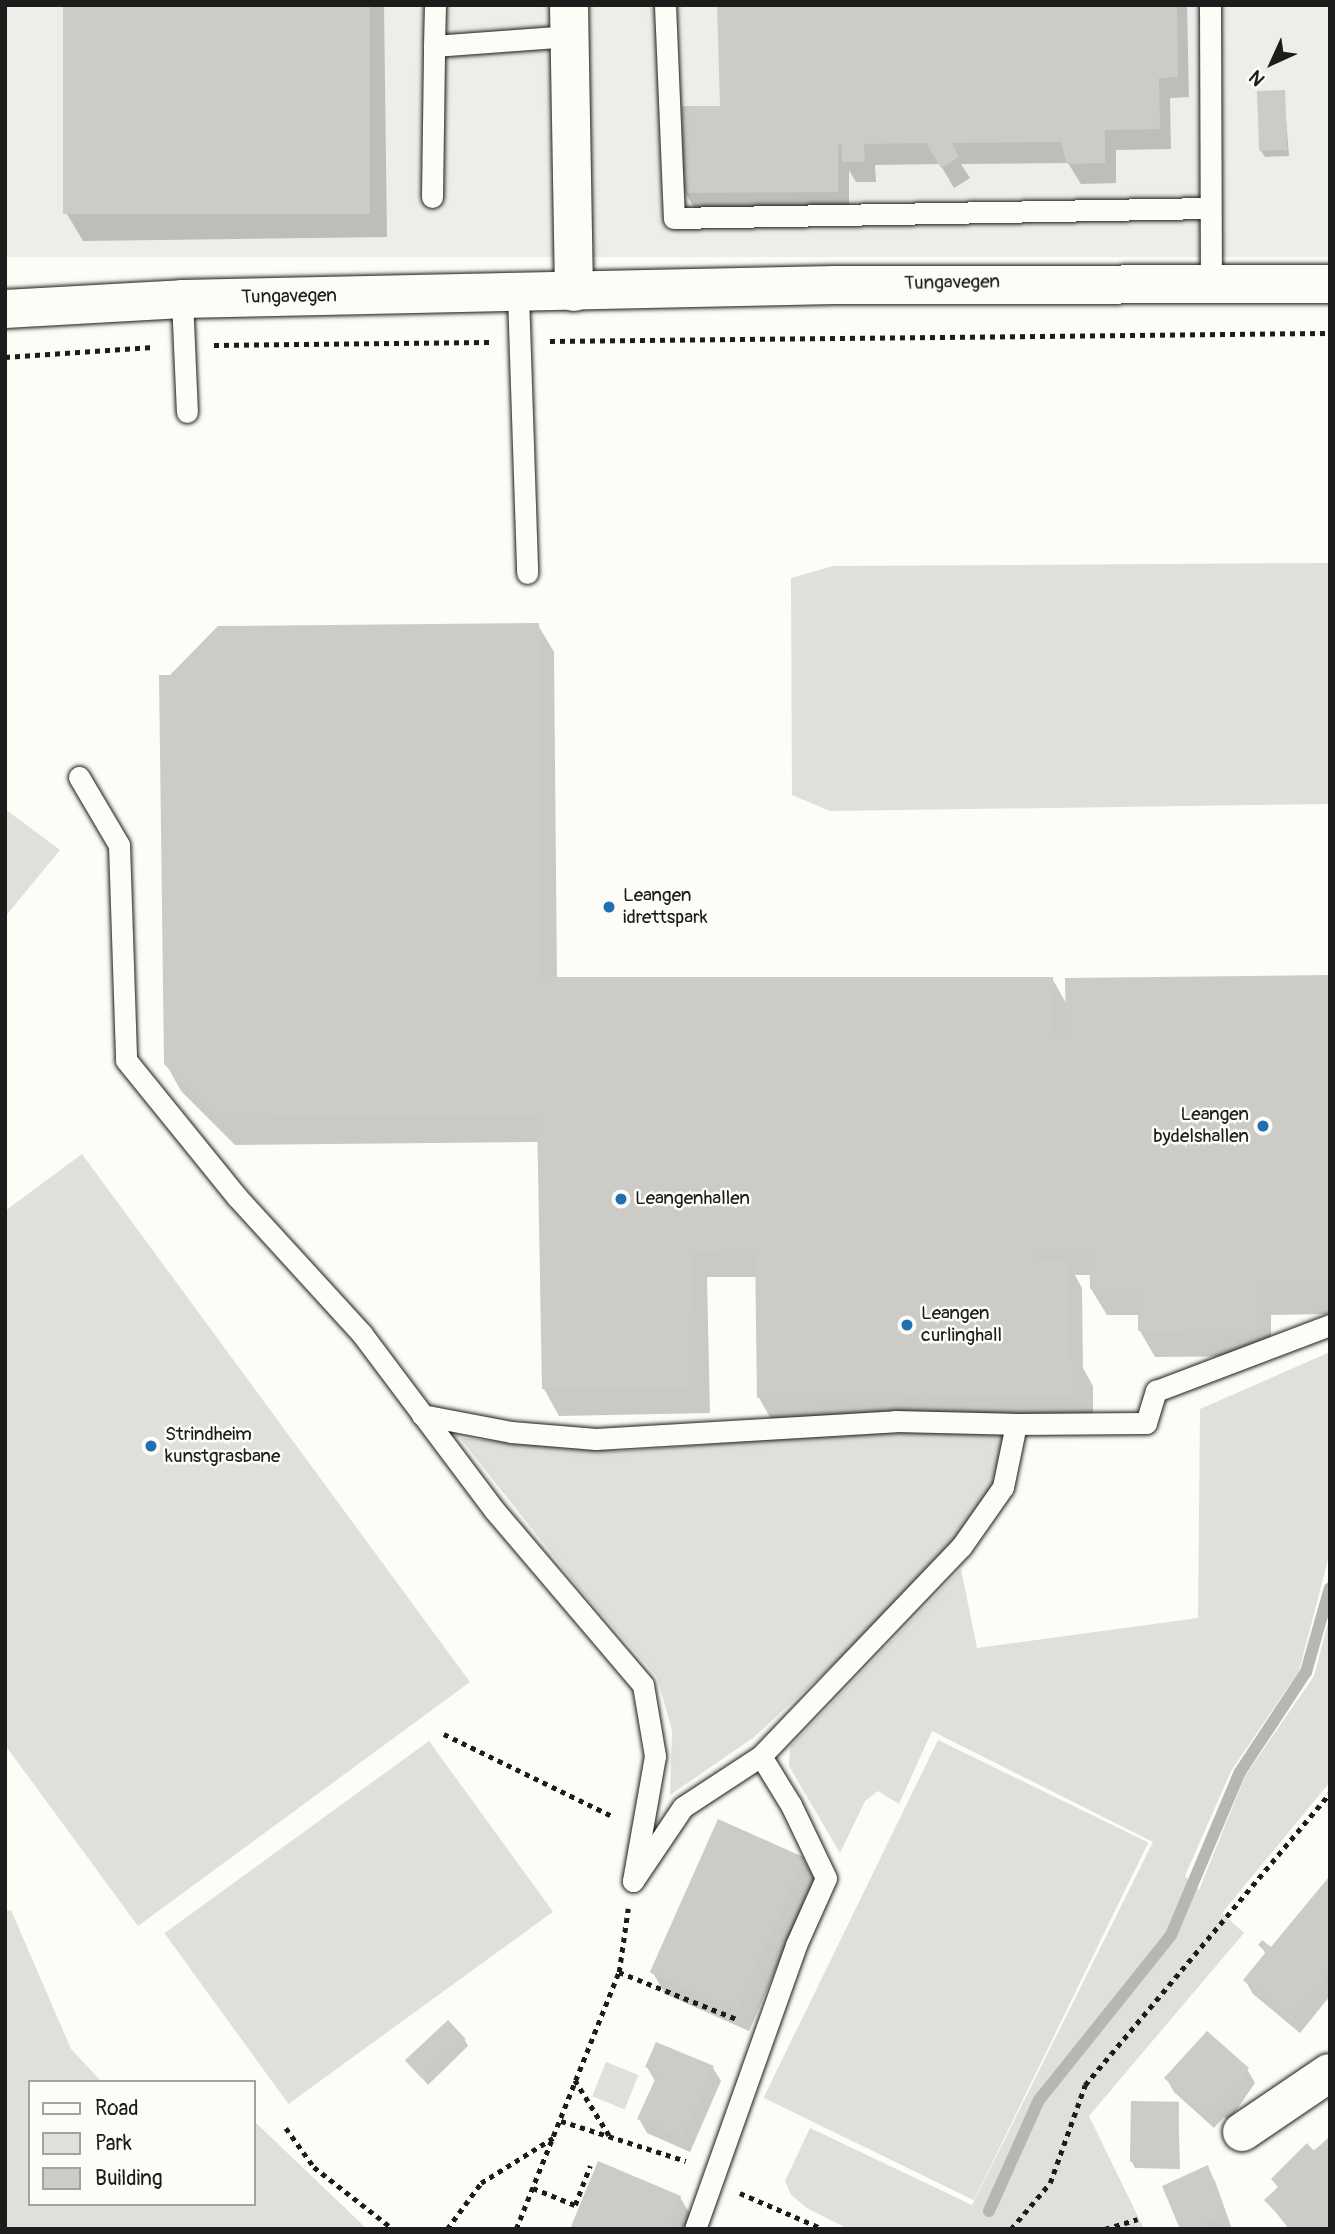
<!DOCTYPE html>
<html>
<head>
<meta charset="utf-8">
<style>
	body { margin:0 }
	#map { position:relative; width:1335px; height:2234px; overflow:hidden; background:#fdfcf7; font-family:Pangolin,sans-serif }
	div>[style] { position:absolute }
	.built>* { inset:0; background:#eeede9; transform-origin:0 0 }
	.green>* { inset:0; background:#e0dfdb; transform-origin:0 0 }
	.shadow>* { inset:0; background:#0003 }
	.stream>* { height:12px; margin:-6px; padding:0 6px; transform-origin:6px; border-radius:6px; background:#b7b6b2 }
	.building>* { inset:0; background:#cccbc8; transform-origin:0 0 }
	.path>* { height:4.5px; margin-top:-2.25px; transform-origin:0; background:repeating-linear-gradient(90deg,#1c1c1c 0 5px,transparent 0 10px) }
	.roads { filter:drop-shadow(0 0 2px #1c1c1c) drop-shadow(0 0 2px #1c1c1c) }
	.service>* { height:21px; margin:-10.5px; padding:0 10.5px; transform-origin:10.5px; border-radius:10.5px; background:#fdfcf7 }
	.minor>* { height:38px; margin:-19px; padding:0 19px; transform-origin:19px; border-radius:19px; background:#fdfcf7 }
	.tertiary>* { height:38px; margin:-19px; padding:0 19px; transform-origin:19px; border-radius:19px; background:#fdfcf7 }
	.dots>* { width:19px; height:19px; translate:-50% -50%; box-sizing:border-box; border:4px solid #fdfcf7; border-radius:50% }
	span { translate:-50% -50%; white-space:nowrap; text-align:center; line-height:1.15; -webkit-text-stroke:5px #fdfcf7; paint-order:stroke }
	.street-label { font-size:19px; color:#1c1c1c }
	.poi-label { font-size:19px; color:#1c1c1c }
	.left { translate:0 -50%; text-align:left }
	.right { translate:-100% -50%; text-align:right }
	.frame { position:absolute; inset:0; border:7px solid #1c1c1c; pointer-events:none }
	.legend { position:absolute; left:28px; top:2080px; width:228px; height:126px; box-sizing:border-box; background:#fdfcf7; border:2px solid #a3a29f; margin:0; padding:9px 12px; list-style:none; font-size:21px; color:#1c1c1c }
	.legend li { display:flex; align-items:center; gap:14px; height:35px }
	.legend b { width:35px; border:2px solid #a3a29f }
	.north { position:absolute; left:1237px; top:28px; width:70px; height:70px; -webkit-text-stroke:5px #fdfcf7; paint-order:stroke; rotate:225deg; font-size:19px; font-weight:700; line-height:28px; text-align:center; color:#1c1c1c }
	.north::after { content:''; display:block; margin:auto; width:24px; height:32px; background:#1c1c1c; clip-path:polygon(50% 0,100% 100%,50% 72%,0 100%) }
</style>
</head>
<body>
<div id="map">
	<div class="built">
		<div style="left:5px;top:5px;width:1325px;height:252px"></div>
	</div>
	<div class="green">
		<div style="clip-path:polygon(1330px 563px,1330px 804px,830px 811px,792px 795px,791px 578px,833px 566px)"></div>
		<div style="clip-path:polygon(5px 809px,60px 850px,5px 917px)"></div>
		<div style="clip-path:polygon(82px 1154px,470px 1682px,138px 1926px,5px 1745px,5px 1211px)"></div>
		<div style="clip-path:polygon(1330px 1352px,1330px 1552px,1299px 1671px,1231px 1771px,1185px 1876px,1199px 1890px,1245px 1776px,1314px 1676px,1330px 1615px,1330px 1782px,1222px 1913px,1244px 1933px,1089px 2116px,1144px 2229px,848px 2229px,807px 2208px,791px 2195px,785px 2181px,810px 2128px,972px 2205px,1153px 1842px,932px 1731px,899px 1804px,878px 1791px,865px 1801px,840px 1853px,789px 1766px,790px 1747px,961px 1569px,977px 1648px,1198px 1618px,1200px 1409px)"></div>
		<div style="clip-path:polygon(912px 1429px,1014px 1436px,1003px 1487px,961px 1547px,753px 1738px,670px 1795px,672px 1731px,657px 1677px,578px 1587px,460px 1438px,621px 1451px)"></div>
		<div style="left:938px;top:1740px;width:234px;height:398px;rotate:26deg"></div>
		<div style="left:429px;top:1741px;width:211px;height:327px;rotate:54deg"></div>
		<div style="clip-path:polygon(11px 1910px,71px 2049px,102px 2082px,30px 2082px,30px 2204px,254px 2204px,254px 2121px,367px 2229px,5px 2229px,5px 1911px)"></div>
		<div style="left:606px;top:2062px;width:35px;height:37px;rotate:22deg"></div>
	</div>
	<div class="shadow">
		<div style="clip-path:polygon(64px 5px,384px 5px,387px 237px,83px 241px,67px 214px)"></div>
		<div style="clip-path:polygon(721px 5px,1187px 5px,1189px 97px,1170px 98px,1171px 149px,1116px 150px,1116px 183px,1081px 184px,1068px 163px,961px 164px,970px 178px,954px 188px,940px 164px,875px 165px,876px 182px,856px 182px,849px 170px,849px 212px,697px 213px,685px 192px,722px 107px)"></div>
		<div style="clip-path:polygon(1284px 92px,1289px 156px,1265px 157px,1261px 151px)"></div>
		<div style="clip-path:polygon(538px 625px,554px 652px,557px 979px,1052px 978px,1067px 1005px,1330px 977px,1330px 1314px,1271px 1315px,1271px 1356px,1155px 1357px,1140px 1331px,1140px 1315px,1107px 1315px,1091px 1289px,1091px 1275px,1075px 1275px,1082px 1288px,1083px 1368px,1093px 1386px,1093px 1424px,774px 1424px,759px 1398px,757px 1277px,707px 1277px,710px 1413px,559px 1416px,544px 1389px,539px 1142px,235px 1145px,181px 1091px,166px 1064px)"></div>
		<div style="clip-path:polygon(803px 1858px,815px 1879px,749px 2031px,665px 1994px,653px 1973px)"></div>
		<div style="clip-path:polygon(1328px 1880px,1330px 1996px,1300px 2033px,1253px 1994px,1245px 1980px,1266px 1955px,1261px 1945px,1271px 1949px)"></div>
		<div style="clip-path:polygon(465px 2040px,468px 2046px,428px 2085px,408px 2061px)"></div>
		<div style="clip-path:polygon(647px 2067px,713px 2068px,721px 2081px,690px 2152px,647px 2133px,639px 2119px,655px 2081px)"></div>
		<div style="clip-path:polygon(1247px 2069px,1255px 2083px,1229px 2121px,1224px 2117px,1214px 2128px,1174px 2092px,1166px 2078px)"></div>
		<div style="clip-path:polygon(1178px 2104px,1180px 2169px,1135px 2168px,1132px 2162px)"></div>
		<div style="clip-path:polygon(1328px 2140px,1330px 2229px,1289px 2229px,1267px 2201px,1279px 2188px,1273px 2179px)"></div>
		<div style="clip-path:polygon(1207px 2167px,1215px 2181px,1232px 2229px,1184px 2229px)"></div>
		<div style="clip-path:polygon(680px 2197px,692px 2218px,687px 2229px,572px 2229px)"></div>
	</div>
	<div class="stream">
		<div style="left:989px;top:2211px;width:122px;rotate:-65.8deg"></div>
		<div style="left:1039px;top:2100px;width:211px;rotate:-51.3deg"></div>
		<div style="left:1171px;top:1935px;width:177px;rotate:-67.1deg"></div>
		<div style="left:1240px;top:1772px;width:120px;rotate:-56.6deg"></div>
		<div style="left:1306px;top:1672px;width:87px;rotate:-74.1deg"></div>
	</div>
	<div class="building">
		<div style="left:63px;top:5px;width:307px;height:209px"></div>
		<div style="clip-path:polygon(717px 5px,1177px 5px,1178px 77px,1159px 78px,1160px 129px,1105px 130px,1105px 163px,1067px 164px,1061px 142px,952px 143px,959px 157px,941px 168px,926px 143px,864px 144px,865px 162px,842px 162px,842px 145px,838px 144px,838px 192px,683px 193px,682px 106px,720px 106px)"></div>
		<div style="left:1285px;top:90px;width:60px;height:28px;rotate:88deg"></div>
		<div style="clip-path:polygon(539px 623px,542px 977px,1053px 977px,1054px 1037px,1066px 1038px,1065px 978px,1330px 975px,1330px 1287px,1257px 1288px,1257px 1330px,1138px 1331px,1138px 1288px,1090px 1289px,1089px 1249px,1034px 1249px,1034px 1260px,1068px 1260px,1068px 1358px,1079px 1358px,1079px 1397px,757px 1398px,755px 1250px,693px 1251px,695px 1387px,542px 1389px,537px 1115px,218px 1118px,164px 1064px,159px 675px,170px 675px,218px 626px)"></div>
		<div style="left:718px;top:1819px;width:95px;height:168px;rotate:24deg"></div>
		<div style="clip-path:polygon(1328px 1878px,1330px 1973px,1291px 2020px,1243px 1980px,1266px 1952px,1258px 1945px,1262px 1940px,1271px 1947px)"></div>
		<div style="left:448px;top:2020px;width:26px;height:59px;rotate:47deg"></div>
		<div style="clip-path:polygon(1207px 2031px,1249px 2068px,1220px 2108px,1215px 2104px,1205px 2115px,1164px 2078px)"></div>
		<div style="clip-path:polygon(656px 2042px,714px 2066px,682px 2139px,637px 2119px,658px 2073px,645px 2067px)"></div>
		<div style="left:1131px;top:2101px;width:48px;height:61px;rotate:1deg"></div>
		<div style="clip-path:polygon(1328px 2138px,1330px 2224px,1325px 2229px,1292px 2229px,1264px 2200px,1278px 2187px,1271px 2179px,1307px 2143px,1314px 2151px)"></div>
		<div style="clip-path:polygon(598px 2161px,681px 2196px,667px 2229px,570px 2229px)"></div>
		<div style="clip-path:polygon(1208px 2165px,1226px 2214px,1206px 2224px,1209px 2229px,1180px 2229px,1162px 2186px)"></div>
	</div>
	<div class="path">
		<div style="left:550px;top:341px;width:780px;rotate:-0.59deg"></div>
		<div style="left:214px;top:345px;width:275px;rotate:-0.6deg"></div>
		<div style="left:5px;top:357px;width:148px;rotate:-3.9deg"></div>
		<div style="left:444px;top:1734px;width:187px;rotate:26deg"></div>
		<div style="left:619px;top:1972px;width:129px;rotate:21.8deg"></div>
		<div style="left:575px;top:2080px;width:65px;rotate:58.3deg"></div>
		<div style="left:561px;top:2121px;width:131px;rotate:17.7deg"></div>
		<div style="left:286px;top:2128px;width:48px;rotate:54.3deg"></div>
		<div style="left:314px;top:2167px;width:100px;rotate:38.1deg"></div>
		<div style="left:533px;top:2188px;width:45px;rotate:22deg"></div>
		<div style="left:575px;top:2205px;width:42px;rotate:-69deg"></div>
		<div style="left:740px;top:2193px;width:90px;rotate:23.4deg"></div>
		<div style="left:447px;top:2229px;width:57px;rotate:-53.5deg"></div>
		<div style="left:481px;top:2183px;width:85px;rotate:-32deg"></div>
		<div style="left:516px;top:2229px;width:277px;rotate:-68.2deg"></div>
		<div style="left:619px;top:1972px;width:64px;rotate:-81.9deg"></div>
		<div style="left:1011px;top:2229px;width:60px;rotate:-49.7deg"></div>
		<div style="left:1050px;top:2183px;width:104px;rotate:-70.3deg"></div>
		<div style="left:1085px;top:2085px;width:381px;rotate:-50deg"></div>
		<div style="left:1105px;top:2229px;width:34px;rotate:-17deg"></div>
	</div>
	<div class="roads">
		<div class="service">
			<div style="left:665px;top:5px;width:213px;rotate:87.6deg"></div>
			<div style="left:674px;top:218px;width:536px;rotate:-1.07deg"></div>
			<div style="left:1210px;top:5px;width:279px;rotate:89.8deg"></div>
			<div style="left:434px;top:46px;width:41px;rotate:-88.6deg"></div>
			<div style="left:432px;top:197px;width:151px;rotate:-89.2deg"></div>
			<div style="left:434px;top:46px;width:136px;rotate:-4.2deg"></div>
			<div style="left:518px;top:295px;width:278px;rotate:88.1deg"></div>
			<div style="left:182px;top:299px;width:113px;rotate:87.5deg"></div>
			<div style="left:79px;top:777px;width:79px;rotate:59.5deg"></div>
			<div style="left:119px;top:845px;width:215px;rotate:88.1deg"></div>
			<div style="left:126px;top:1060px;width:176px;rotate:51deg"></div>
			<div style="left:237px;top:1197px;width:185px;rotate:47.6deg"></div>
			<div style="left:362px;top:1334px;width:221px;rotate:53.1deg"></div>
			<div style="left:495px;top:1511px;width:228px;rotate:49.6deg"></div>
			<div style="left:643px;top:1685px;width:72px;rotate:80.4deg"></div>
			<div style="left:655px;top:1756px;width:127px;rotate:100deg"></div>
			<div style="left:633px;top:1881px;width:89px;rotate:-56deg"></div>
			<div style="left:683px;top:1807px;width:93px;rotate:-33.2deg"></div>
			<div style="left:761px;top:1756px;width:289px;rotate:-46.3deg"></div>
			<div style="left:961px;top:1547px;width:73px;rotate:-55deg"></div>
			<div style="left:1003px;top:1487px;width:64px;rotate:-78.3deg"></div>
			<div style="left:1016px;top:1424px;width:130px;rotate:-0.4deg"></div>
			<div style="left:1146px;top:1423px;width:34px;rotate:-73deg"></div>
			<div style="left:1156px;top:1391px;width:186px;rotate:-20.8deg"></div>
			<div style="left:422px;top:1415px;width:91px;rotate:10.8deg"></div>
			<div style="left:511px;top:1432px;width:85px;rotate:4.7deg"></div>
			<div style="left:596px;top:1439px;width:300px;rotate:-3.4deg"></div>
			<div style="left:895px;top:1421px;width:121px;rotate:1.4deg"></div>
			<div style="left:695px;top:2229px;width:301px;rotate:-70.4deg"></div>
			<div style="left:796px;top:1945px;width:73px;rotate:-65.9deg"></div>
			<div style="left:826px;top:1878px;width:81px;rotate:-115.6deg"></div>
			<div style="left:791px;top:1805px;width:57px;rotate:-121.5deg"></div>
		</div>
		<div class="minor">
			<div style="left:569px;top:5px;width:287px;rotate:89deg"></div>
			<div style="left:1242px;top:2132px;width:105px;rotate:-34.1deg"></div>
		</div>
		<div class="tertiary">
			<div style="left:5px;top:309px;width:177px;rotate:-3.2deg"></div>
			<div style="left:182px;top:299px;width:653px;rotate:-1.23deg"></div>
			<div style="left:835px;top:285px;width:495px;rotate:-0.1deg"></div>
		</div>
	</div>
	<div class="dots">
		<div style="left:609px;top:907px;background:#1f6fb2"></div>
		<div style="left:1263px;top:1126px;background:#1f6fb2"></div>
		<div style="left:621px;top:1199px;background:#1f6fb2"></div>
		<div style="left:907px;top:1325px;background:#1f6fb2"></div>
		<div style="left:151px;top:1446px;background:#1f6fb2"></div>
	</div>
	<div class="street-label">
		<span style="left:952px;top:283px;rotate:-1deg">Tungavegen</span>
		<span style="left:289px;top:297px;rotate:-1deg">Tungavegen</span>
	</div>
	<div class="poi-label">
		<span class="left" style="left:623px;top:907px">Leangen<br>idrettspark</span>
		<span class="right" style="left:1249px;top:1126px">Leangen<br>bydelshallen</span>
		<span class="left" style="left:635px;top:1199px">Leangenhallen</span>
		<span class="left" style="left:921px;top:1325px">Leangen<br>curlinghall</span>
		<span class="left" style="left:165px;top:1446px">Strindheim<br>kunstgrasbane</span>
	</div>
	<div class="frame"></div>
	<ul class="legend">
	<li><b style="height:9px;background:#fdfcf7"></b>Road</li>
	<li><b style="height:19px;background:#e0dfdb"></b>Park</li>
	<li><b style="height:19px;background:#cccbc8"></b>Building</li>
	</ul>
	<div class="north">N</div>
</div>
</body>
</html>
